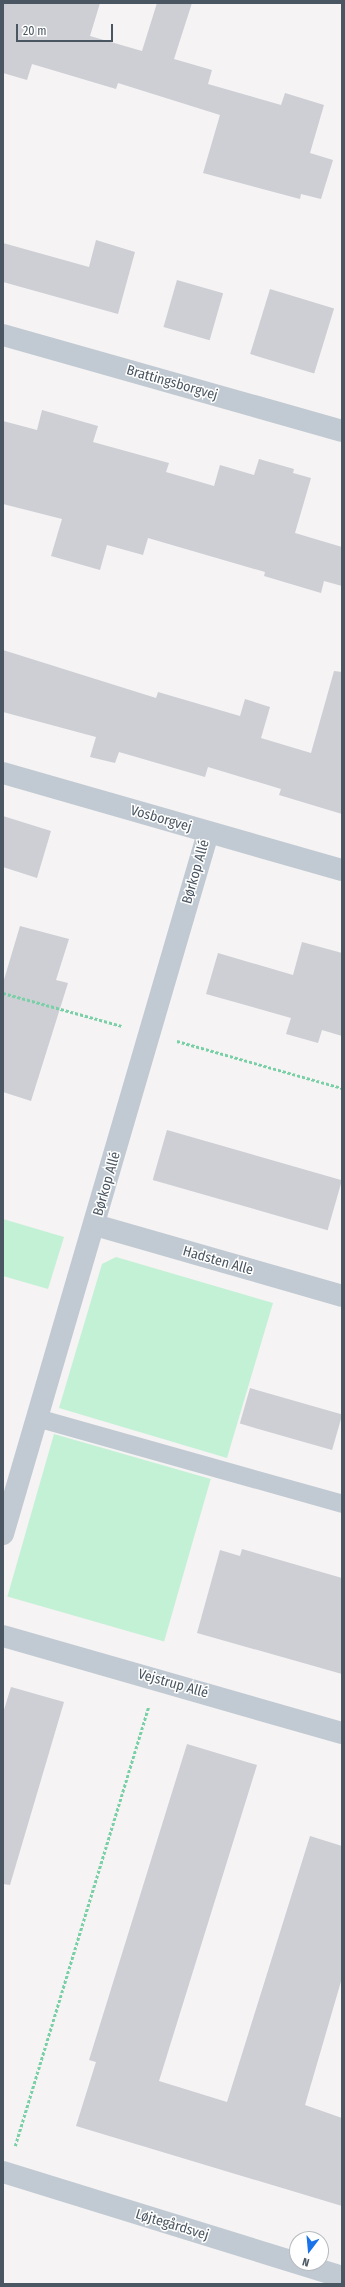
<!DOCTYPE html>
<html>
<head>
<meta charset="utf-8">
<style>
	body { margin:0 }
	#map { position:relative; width:345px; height:2287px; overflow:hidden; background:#f5f3f3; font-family:"Fira Sans Condensed",sans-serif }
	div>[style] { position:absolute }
	.green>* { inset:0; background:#c3f1d5; transform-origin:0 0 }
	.building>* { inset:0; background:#cdcfd5; transform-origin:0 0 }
	.path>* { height:2.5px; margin-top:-1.25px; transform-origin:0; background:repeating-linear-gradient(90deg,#7ad0a6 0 3px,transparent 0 5px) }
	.service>* { height:18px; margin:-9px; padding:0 9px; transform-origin:9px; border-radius:9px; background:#c1cad2 }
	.minor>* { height:22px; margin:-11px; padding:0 11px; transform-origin:11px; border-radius:11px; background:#c1cad2 }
	.tertiary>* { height:22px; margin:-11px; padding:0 11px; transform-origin:11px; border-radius:11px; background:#c1cad2 }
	span { translate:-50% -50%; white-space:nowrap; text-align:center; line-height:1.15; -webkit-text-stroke:3px #fff; paint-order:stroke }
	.street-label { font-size:14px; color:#4a5661 }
	.frame { position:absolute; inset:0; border:4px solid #4a5661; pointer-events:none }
	.north { position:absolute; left:289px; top:2231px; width:40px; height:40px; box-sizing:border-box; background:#fff; border:1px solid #b7bbc0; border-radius:50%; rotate:196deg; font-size:11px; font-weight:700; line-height:16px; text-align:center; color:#4a5661 }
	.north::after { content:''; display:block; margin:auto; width:14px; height:18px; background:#1a73e8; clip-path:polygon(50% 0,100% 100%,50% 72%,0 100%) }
	.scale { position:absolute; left:16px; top:24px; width:97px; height:18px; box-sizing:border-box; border:2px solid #4a5661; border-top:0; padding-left:5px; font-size:12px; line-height:14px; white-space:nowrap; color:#4a5661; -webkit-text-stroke:3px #fff; paint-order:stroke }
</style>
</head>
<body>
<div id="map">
	<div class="green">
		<div style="clip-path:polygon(3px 1219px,64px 1237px,48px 1289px,3px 1276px)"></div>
		<div style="clip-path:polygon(116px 1257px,273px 1303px,227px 1458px,59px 1408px,102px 1264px)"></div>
		<div style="left:54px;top:1434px;width:163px;height:169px;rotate:16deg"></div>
	</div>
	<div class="building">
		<div style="clip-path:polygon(3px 3px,100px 3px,90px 36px,142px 51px,157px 3px,192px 3px,174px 59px,212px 70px,208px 84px,281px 105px,285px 93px,324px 105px,310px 153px,333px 160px,321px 199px,301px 194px,300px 199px,203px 173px,220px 115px,118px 83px,116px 89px,32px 64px,27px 80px,3px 73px)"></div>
		<div style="clip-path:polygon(96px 240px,135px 252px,118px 314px,3px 282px,3px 243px,89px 267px)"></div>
		<div style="left:177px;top:280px;width:48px;height:49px;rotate:16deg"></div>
		<div style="left:270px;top:289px;width:67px;height:68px;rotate:17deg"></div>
		<div style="clip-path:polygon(42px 410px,98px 426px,93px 442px,169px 463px,166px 472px,214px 486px,220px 465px,254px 475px,259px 459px,294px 469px,293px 473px,311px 478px,295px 533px,342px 547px,342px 586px,324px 581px,321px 593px,264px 576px,265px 572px,148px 538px,143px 555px,107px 545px,100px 570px,51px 556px,62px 519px,3px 504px,3px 421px,37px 430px)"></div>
		<div style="clip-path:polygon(3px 650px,156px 698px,158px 692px,240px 716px,245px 699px,270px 707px,261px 738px,311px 753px,334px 671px,342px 672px,342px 814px,279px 795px,281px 789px,208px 767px,205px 777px,119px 752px,115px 763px,90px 757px,96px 737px,3px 712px)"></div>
		<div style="clip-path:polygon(3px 816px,51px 831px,37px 878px,3px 867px)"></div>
		<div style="clip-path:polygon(20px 926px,69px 939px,56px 980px,68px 983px,31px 1101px,3px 1092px,3px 983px)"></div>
		<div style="clip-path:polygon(302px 942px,342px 953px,342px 1036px,322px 1030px,318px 1043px,286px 1034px,291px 1018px,206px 994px,218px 953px,293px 975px)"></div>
		<div style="left:167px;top:1130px;width:182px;height:52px;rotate:16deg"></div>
		<div style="left:250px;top:1388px;width:96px;height:37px;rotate:16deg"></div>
		<div style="clip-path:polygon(242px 1549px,342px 1578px,342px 1674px,197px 1633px,220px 1550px,240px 1556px)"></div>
		<div style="clip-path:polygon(11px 1687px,64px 1702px,10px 1885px,3px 1884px,3px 1713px)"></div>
		<div style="clip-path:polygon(187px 1744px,257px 1765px,159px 2081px,227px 2102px,310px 1836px,342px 1846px,342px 1978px,305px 2105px,342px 2118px,342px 2206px,76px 2126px,96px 2062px,89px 2060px)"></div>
	</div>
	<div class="path">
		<div style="left:3px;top:993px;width:123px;rotate:15.5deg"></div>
		<div style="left:177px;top:1041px;width:172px;rotate:15.9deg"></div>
		<div style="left:15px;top:2146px;width:459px;rotate:-73.1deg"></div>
	</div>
	<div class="service">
		<div style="left:37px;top:1418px;width:317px;rotate:15.7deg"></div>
	</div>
	<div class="minor">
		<div style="left:3px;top:335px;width:352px;rotate:15.8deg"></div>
		<div style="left:3px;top:773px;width:353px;rotate:16deg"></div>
		<div style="left:95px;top:1225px;width:257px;rotate:16deg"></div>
		<div style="left:3px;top:1534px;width:730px;rotate:-73.7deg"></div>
		<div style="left:3px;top:1636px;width:353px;rotate:16deg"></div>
	</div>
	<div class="tertiary">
		<div style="left:3px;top:2172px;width:355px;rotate:17.2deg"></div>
	</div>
	<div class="street-label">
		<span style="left:172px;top:383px;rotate:16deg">Brattingsborgvej</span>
		<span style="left:161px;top:819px;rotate:16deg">Vosborgvej</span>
		<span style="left:196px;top:872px;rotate:-74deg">Børkop Allé</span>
		<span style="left:107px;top:1184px;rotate:-74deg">Børkop Allé</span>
		<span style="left:218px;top:1261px;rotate:16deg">Hadsten Alle</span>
		<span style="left:173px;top:1684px;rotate:16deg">Vejstrup Allé</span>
		<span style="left:172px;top:2225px;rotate:17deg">Løjtegårdsvej</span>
	</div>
	<div class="frame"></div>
	<div class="north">N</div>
	<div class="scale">20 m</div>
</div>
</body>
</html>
